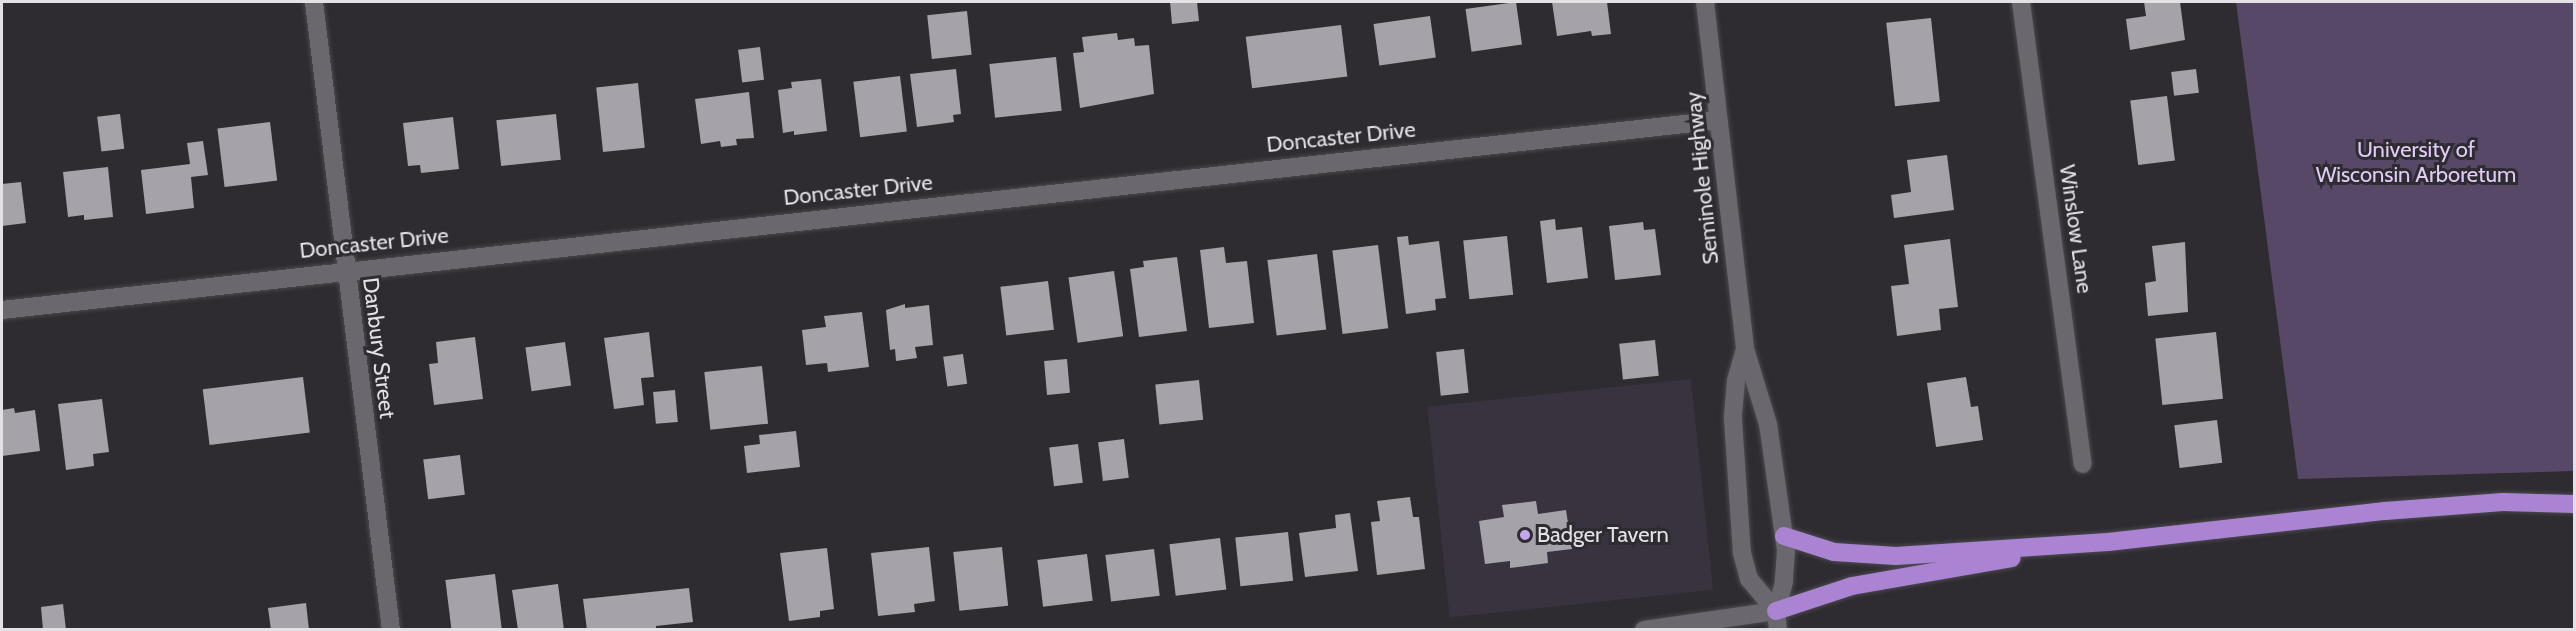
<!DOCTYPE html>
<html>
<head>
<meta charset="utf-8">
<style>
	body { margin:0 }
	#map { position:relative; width:2576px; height:631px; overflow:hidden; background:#2e2b31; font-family:Cabin,sans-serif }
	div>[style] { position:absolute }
	.built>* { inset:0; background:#38333f; transform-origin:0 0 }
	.green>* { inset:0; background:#574868 }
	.building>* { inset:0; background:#a6a2aa; transform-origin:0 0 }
	.roads { filter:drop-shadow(0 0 2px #4b494e) drop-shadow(0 0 2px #4b494e) }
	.minor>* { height:18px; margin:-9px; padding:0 9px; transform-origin:9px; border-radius:9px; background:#6a676e }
	.highway>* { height:18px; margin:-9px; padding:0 9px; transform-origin:9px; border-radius:9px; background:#aa84d2 }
	.dots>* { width:16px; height:16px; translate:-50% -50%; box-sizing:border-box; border:3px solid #2e2b31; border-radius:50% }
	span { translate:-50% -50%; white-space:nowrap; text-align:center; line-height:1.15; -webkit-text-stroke:6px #2e2b31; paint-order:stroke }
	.street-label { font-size:22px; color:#e3e1e6 }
	.park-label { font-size:22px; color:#e0ccf7 }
	.poi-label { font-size:22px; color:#e3e1e6 }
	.left { translate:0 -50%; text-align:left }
	.frame { position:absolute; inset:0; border:3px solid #e3e1e6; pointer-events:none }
</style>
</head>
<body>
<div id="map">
	<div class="built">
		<div style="left:1691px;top:379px;width:212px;height:265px;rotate:84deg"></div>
	</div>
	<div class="green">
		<div style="clip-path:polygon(2236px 2px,2574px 2px,2574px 471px,2298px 479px)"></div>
	</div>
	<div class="building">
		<div style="clip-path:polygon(1170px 2px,1197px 2px,1199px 21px,1172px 24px)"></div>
		<div style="left:1516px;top:2px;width:43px;height:51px;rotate:82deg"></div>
		<div style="clip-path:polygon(1552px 2px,1607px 2px,1611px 34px,1592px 36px,1591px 31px,1557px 36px)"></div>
		<div style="clip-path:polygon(2144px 2px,2180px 2px,2185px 40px,2130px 50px,2126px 19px,2146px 16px)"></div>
		<div style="left:967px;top:11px;width:44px;height:40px;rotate:84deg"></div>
		<div style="left:1430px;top:16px;width:42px;height:57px;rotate:82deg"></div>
		<div style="left:1931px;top:18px;width:84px;height:45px;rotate:84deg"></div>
		<div style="left:1341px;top:25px;width:52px;height:96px;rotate:83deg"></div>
		<div style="clip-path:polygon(1117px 33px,1118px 40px,1134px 38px,1135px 46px,1149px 45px,1154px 94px,1080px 108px,1073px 53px,1084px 52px,1082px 37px)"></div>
		<div style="left:760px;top:47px;width:33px;height:22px;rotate:83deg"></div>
		<div style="left:1056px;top:57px;width:54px;height:67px;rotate:84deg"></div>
		<div style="clip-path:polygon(956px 69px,961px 114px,953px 115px,954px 122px,917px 127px,910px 74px)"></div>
		<div style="left:2196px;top:69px;width:24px;height:25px;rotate:83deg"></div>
		<div style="left:900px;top:76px;width:56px;height:47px;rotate:83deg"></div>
		<div style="clip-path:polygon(821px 79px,827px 131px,794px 135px,794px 131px,783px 133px,778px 90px,792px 88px,791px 82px)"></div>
		<div style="left:638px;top:83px;width:65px;height:42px;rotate:84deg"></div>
		<div style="clip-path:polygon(749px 92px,754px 138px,736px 139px,737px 145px,721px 147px,720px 141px,701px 144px,695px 99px)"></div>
		<div style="left:2167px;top:96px;width:65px;height:37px;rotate:83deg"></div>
		<div style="left:120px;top:114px;width:35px;height:23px;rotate:83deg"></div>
		<div style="left:556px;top:114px;width:46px;height:60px;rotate:84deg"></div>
		<div style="clip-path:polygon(453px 117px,459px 169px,421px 173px,420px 165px,408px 166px,403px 123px)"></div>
		<div style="left:270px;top:122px;width:59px;height:53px;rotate:83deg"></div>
		<div style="clip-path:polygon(203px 141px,208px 175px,191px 177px,194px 208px,146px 214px,141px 170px,190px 164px,187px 143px)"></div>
		<div style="clip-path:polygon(1947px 155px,1954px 210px,1894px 218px,1891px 195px,1911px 192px,1907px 160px)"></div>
		<div style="clip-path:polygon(108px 167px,113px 217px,84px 220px,84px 215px,68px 217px,63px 172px)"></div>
		<div style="clip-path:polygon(21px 182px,26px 223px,2px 226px,2px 184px)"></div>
		<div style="clip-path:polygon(1555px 219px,1556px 230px,1582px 227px,1588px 278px,1547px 283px,1540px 221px)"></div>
		<div style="clip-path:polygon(1643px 222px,1644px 230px,1655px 229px,1661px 275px,1615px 280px,1609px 226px)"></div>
		<div style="clip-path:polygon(1408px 236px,1409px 245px,1439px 241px,1446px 298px,1435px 299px,1436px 310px,1406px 314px,1397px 237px)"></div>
		<div style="left:1507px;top:236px;width:59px;height:44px;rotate:84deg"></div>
		<div style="clip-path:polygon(1950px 239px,1958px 307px,1939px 309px,1941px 330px,1897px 336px,1891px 286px,1909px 284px,1904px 245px)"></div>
		<div style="clip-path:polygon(2185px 242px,2188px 312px,2148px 316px,2145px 283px,2156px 281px,2152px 246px)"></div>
		<div style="left:1378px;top:245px;width:84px;height:46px;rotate:83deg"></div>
		<div style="clip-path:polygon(1224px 247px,1226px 263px,1247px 261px,1254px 323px,1209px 328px,1200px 250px)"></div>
		<div style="left:1317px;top:254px;width:76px;height:50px;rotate:83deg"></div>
		<div style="clip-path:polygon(1177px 257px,1187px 331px,1139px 337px,1130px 269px,1144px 267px,1143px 261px)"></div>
		<div style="left:1114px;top:271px;width:66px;height:46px;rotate:82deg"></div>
		<div style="left:1048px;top:281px;width:49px;height:48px;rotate:83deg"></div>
		<div style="clip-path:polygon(905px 304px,905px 308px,929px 305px,933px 345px,915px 347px,917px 358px,896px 361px,895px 349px,890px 350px,886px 310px)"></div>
		<div style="clip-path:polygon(862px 312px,869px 367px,828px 372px,827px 363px,806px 365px,802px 330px,826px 327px,824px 316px)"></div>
		<div style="clip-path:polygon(649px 332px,654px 377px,641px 378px,644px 405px,614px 409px,604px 338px)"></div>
		<div style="left:2216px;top:332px;width:67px;height:61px;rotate:84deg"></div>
		<div style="clip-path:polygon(475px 337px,483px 399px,434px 405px,429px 364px,438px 363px,436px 342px)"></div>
		<div style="left:1655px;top:340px;width:36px;height:36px;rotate:84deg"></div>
		<div style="left:565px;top:342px;width:44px;height:40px;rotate:82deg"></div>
		<div style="left:1464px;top:349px;width:44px;height:28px;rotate:84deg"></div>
		<div style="left:963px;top:354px;width:30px;height:20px;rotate:82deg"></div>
		<div style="left:1067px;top:359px;width:34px;height:23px;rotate:85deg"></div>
		<div style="left:762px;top:366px;width:58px;height:58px;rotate:84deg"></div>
		<div style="left:303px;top:377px;width:56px;height:101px;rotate:83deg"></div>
		<div style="clip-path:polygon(1966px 377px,1971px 407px,1978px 406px,1983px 440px,1936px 447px,1927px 383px)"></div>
		<div style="left:1199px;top:380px;width:40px;height:44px;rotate:84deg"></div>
		<div style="left:675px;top:390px;width:32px;height:22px;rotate:85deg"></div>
		<div style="clip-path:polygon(102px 399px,109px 452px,93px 454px,94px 466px,66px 470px,58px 404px)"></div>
		<div style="clip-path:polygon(14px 408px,15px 413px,35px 410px,40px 451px,2px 456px,2px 410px)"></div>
		<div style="left:2217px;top:420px;width:43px;height:43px;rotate:83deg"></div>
		<div style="clip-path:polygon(796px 431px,800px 467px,747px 473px,744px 446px,760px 444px,759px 435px)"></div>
		<div style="left:1124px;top:439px;width:39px;height:26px;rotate:83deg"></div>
		<div style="left:1078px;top:444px;width:39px;height:29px;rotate:83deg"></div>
		<div style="left:460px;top:455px;width:40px;height:37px;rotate:83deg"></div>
		<div style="clip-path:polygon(1410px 497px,1413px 517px,1419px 517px,1425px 569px,1377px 575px,1371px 522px,1380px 521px,1377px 501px)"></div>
		<div style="clip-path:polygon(1536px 501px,1538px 514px,1566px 510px,1572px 549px,1547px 552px,1548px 563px,1510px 568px,1510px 561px,1485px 564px,1479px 521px,1504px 517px,1502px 505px)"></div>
		<div style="clip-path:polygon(1350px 513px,1358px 571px,1305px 577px,1299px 533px,1336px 528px,1335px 515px)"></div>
		<div style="left:1288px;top:532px;width:49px;height:53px;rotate:84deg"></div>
		<div style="left:1220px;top:538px;width:52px;height:51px;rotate:83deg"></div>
		<div style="clip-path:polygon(929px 547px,935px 601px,914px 604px,915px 612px,878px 616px,871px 553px)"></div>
		<div style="left:1002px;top:547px;width:59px;height:49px;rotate:84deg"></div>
		<div style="clip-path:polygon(827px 548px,834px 609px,820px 611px,820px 617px,789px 621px,780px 553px)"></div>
		<div style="left:1154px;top:549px;width:47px;height:49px;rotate:83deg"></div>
		<div style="left:1087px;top:554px;width:47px;height:50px;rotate:83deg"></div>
		<div style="left:495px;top:574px;width:56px;height:50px;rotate:83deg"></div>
		<div style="clip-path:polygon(558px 584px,564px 630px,518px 630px,512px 590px)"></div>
		<div style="clip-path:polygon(689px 588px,693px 622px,656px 626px,656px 630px,587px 630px,583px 599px)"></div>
		<div style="clip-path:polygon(306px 603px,309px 630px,271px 630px,268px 608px)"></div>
		<div style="clip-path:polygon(63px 604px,66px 630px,43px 630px,41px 607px)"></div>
	</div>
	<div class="roads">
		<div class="minor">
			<div style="left:314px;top:2px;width:633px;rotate:83.01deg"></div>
			<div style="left:1705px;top:2px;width:349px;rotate:83.4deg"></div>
			<div style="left:1745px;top:349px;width:78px;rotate:73deg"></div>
			<div style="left:1768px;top:424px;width:127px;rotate:81.9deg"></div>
			<div style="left:1786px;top:550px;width:32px;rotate:94deg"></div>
			<div style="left:1784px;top:582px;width:30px;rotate:105deg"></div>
			<div style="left:1776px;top:611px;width:19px;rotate:84deg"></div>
			<div style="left:2021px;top:2px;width:466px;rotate:82.4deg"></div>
			<div style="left:2px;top:310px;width:1727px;rotate:-6.31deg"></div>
			<div style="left:1745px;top:349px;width:33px;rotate:106deg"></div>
			<div style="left:1736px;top:381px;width:38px;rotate:95deg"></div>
			<div style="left:1733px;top:419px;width:134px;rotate:86.2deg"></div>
			<div style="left:1742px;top:553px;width:27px;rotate:75deg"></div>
			<div style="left:1749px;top:579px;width:42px;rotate:49.8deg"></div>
			<div style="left:1644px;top:630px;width:133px;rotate:-8.2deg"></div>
		</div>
		<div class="highway">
			<div style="left:1784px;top:536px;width:52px;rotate:17.7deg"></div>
			<div style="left:1834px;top:552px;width:62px;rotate:3.7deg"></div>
			<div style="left:1896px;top:556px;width:212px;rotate:-3.8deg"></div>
			<div style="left:2108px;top:542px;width:279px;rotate:-6.4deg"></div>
			<div style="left:2385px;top:511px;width:118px;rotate:-4.4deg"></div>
			<div style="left:2503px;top:502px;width:71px;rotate:1.6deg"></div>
			<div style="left:1776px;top:611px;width:80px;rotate:-18.2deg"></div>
			<div style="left:1852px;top:586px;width:162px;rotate:-9.9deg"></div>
		</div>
	</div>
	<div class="dots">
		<div style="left:1525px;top:535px;background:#c8a6ef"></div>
	</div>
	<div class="street-label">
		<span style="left:1341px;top:137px;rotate:-6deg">Doncaster Drive</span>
		<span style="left:1702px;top:178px;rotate:-96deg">Seminole Highway</span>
		<span style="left:858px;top:190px;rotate:-6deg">Doncaster Drive</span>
		<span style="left:2076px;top:229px;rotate:82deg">Winslow Lane</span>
		<span style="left:374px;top:243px;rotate:-6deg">Doncaster Drive</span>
		<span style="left:379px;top:348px;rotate:83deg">Danbury Street</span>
	</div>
	<div class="park-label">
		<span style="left:2416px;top:162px">University of<br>Wisconsin Arboretum</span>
	</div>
	<div class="poi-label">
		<span class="left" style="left:1537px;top:535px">Badger Tavern</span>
	</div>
	<div class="frame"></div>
</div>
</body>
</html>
